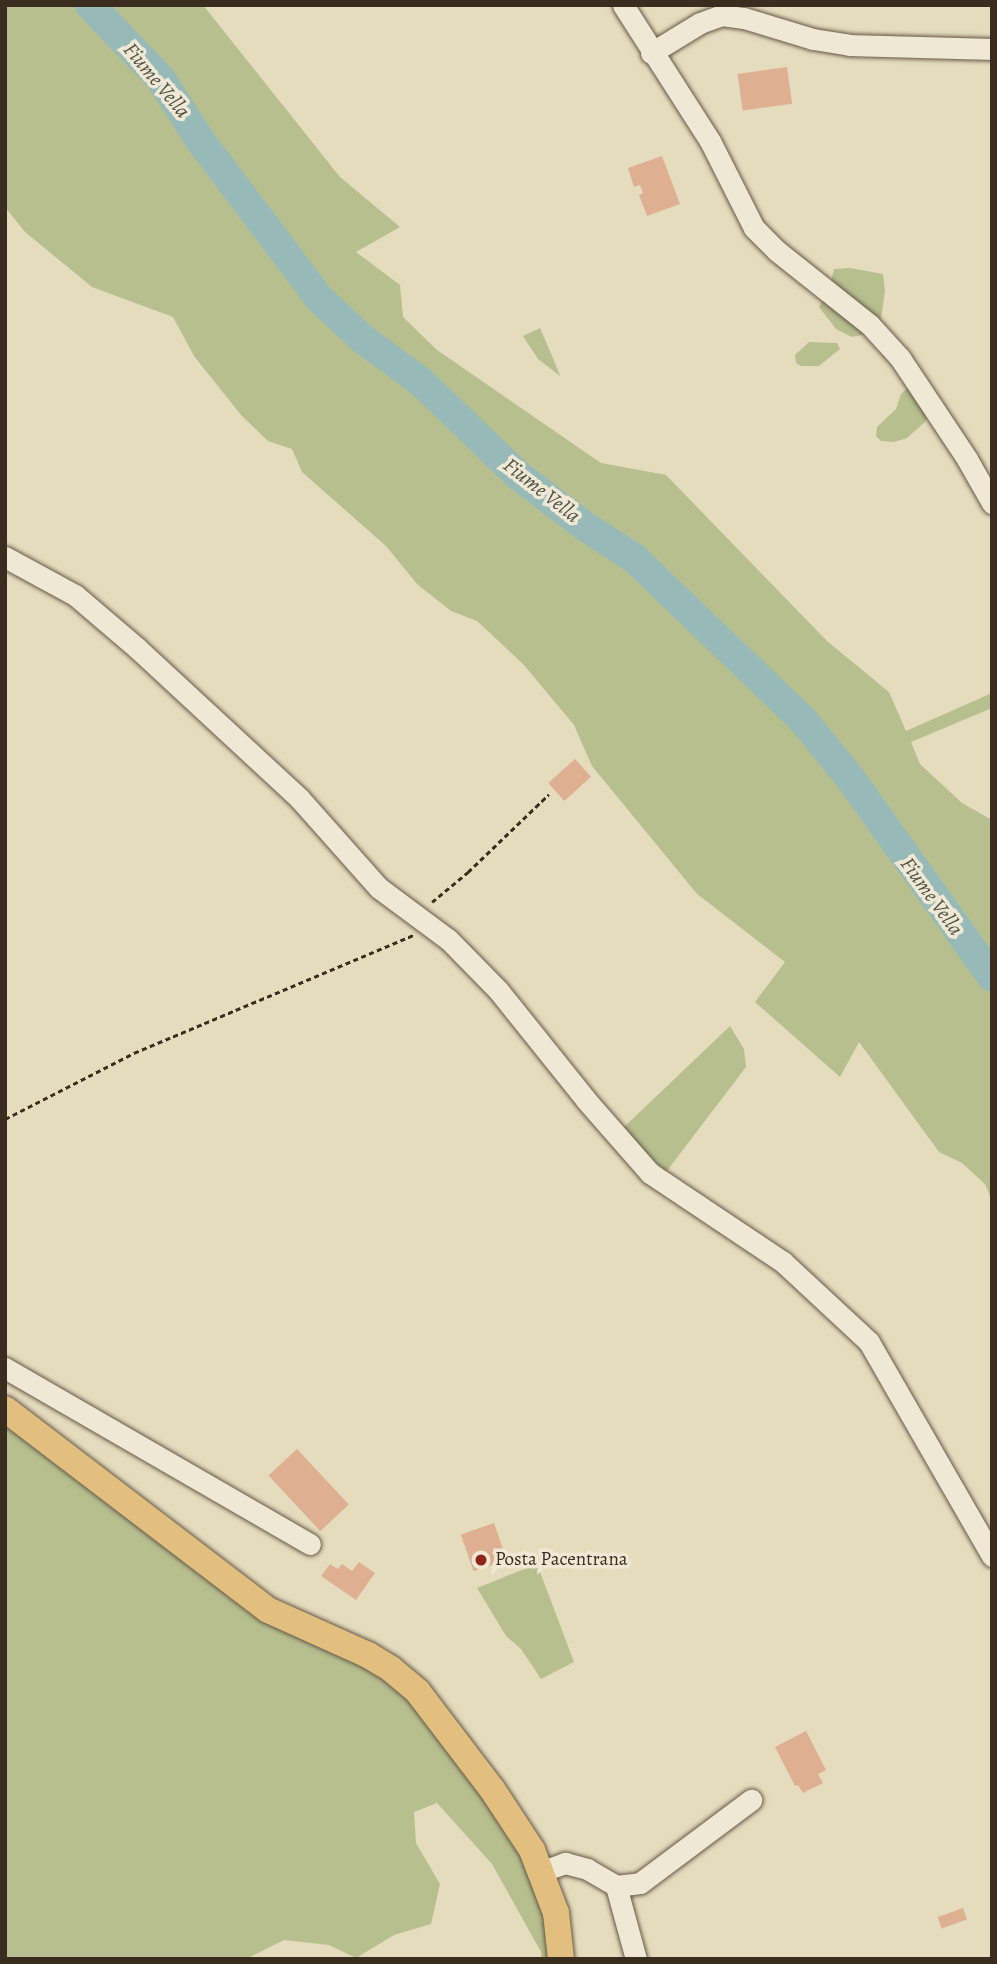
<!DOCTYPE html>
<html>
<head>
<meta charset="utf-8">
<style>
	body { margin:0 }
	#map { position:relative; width:997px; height:1964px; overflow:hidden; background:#e5dcbe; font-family:Alegreya,serif }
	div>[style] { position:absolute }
	.green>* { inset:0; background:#b7bf8f }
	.river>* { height:30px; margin:-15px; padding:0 15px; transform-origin:15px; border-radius:15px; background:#97bab8 }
	.building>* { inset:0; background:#dfaf91; transform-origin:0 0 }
	.path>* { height:2.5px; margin-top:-1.25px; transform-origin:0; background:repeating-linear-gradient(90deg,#3a2d1f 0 5px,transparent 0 8.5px) }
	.roads { filter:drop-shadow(0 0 2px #655947) drop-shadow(0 0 2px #655947) }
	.minor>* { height:21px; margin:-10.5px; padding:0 10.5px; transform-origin:10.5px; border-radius:10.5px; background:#eee8d5 }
	.major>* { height:26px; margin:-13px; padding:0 13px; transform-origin:13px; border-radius:13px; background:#e2be7f }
	.dots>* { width:19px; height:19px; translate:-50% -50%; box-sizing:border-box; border:4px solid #eee8d5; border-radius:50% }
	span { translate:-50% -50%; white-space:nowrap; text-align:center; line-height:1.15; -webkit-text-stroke:7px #eee8d5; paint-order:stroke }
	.poi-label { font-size:19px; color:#3a2d1f }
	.left { translate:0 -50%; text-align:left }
	.water-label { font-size:21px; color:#515045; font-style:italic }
	.frame { position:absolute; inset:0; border:7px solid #3a2d1f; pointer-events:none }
</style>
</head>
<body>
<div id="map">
	<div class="green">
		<div style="clip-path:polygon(5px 5px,203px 5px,340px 177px,400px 227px,356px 252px,400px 285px,403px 317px,437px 350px,601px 463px,666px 475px,827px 641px,889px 692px,906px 731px,992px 693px,992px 708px,911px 742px,920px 764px,962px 803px,992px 820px,992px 1201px,985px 1184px,962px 1163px,939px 1152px,859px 1042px,840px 1077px,755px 1002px,785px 962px,697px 894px,592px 766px,574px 725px,523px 664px,477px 621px,451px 611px,417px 584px,386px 546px,302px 472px,292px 449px,268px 441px,241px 415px,194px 356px,173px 317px,92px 287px,25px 232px,5px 207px)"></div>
		<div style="clip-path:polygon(850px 268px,883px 274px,885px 291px,881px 319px,867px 334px,852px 337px,836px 329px,819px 307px,830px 285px,834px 269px)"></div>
		<div style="clip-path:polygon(540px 328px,553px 358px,560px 376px,538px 359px,523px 336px)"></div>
		<div style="clip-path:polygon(809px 342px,837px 343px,840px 349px,819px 366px,801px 366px,796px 363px,795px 355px)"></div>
		<div style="clip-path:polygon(913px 383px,931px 410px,925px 422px,907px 438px,894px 442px,881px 441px,876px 436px,877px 427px,896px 409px,901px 394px)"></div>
		<div style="clip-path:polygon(730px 1026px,744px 1049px,746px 1067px,666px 1172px,622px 1129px)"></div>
		<div style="clip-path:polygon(5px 1409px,195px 1557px,391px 1669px,532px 1850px,560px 1959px,541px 1959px,541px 1952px,492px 1864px,437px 1803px,414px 1812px,416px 1843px,440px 1884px,431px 1924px,394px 1935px,356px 1958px,329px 1945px,284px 1940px,246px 1959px,5px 1959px)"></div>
		<div style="clip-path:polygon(537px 1564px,574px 1662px,541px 1679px,521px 1649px,506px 1636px,477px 1588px)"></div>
	</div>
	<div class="river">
		<div style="left:90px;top:5px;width:101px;rotate:46.2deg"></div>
		<div style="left:160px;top:78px;width:74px;rotate:57.2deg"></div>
		<div style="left:200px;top:140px;width:199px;rotate:53deg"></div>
		<div style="left:320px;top:299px;width:60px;rotate:43deg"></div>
		<div style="left:364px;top:340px;width:69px;rotate:36.2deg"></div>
		<div style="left:420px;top:381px;width:137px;rotate:43.8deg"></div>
		<div style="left:519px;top:476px;width:84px;rotate:37.3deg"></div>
		<div style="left:586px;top:527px;width:57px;rotate:32.9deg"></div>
		<div style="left:634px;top:558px;width:234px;rotate:43.8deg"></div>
		<div style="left:803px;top:720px;width:75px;rotate:51deg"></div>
		<div style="left:850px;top:778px;width:244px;rotate:54.5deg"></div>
	</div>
	<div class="building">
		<div style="left:787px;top:67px;width:37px;height:50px;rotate:82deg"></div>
		<div style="clip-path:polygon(662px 156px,680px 204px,647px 216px,639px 195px,643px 193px,640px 185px,634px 187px,628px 168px)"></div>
		<div style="left:575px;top:759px;width:24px;height:36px;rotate:48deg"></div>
		<div style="left:297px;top:1449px;width:76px;height:39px;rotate:47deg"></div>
		<div style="left:494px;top:1523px;width:39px;height:35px;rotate:71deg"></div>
		<div style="clip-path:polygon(359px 1562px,375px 1573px,356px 1600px,321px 1576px,330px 1564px,338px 1569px,342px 1564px,352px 1571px)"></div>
		<div style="clip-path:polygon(806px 1731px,826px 1770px,818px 1774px,823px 1783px,803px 1793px,798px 1785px,795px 1786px,775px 1747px)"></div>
		<div style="left:963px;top:1908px;width:12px;height:27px;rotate:70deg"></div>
	</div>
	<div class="path">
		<div style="left:432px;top:902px;width:47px;rotate:-39.8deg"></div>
		<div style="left:468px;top:872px;width:112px;rotate:-43.9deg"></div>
		<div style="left:5px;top:1119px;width:145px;rotate:-27.1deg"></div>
		<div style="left:134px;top:1053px;width:303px;rotate:-22.9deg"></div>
	</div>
	<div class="roads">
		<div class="minor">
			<div style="left:623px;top:5px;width:161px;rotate:57.4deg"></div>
			<div style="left:710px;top:141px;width:97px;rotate:63.2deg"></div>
			<div style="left:754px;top:228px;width:33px;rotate:45deg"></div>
			<div style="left:777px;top:251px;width:119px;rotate:38.5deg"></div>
			<div style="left:870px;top:325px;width:45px;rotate:47.7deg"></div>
			<div style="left:900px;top:358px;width:121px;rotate:56.4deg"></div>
			<div style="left:967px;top:459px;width:51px;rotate:60.4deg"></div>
			<div style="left:651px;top:53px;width:57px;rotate:-31.5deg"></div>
			<div style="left:700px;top:23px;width:23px;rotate:-20deg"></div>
			<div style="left:722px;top:15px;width:22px;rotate:8deg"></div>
			<div style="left:744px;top:18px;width:72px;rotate:16.9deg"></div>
			<div style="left:813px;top:39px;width:36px;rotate:9deg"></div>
			<div style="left:849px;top:45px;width:143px;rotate:1.6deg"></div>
			<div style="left:5px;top:557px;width:80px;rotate:28.5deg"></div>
			<div style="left:75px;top:595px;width:82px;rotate:40.5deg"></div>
			<div style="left:137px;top:648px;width:221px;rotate:42.8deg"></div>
			<div style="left:299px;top:798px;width:120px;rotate:48.4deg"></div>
			<div style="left:379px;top:888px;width:87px;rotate:36.6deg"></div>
			<div style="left:449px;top:940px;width:70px;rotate:45.6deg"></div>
			<div style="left:498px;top:990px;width:141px;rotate:51.3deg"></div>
			<div style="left:586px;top:1100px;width:97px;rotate:48.8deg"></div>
			<div style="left:650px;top:1173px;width:160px;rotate:33.8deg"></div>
			<div style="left:783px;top:1262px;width:117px;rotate:42.9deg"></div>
			<div style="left:869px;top:1342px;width:247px;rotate:60.1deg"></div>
			<div style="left:5px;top:1368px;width:352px;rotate:30deg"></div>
			<div style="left:540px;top:1872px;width:27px;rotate:-20deg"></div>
			<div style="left:565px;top:1863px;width:23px;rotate:15deg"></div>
			<div style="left:587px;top:1869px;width:34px;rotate:30deg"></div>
			<div style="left:616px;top:1886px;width:24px;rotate:-7deg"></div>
			<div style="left:640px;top:1883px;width:139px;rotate:-36.8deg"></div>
			<div style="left:616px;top:1886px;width:76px;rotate:74.7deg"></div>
		</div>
		<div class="major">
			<div style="left:5px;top:1409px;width:331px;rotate:37.4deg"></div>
			<div style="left:268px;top:1610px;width:110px;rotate:24.2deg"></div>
			<div style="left:368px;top:1655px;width:27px;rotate:31deg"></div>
			<div style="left:391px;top:1669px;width:35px;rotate:40deg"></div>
			<div style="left:418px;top:1692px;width:122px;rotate:52.7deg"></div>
			<div style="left:492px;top:1789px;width:73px;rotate:56.7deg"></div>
			<div style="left:532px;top:1850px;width:67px;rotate:69.1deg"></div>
			<div style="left:556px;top:1913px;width:46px;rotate:83.8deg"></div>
		</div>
	</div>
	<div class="dots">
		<div style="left:481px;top:1560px;background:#8f2418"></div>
	</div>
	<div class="poi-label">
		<span class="left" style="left:495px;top:1560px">Posta Pacentrana</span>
	</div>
	<div class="water-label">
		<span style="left:157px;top:80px;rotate:50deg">Fiume Vella</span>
		<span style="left:542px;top:490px;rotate:38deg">Fiume Vella</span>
		<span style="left:932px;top:896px;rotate:54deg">Fiume Vella</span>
	</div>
	<div class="frame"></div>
</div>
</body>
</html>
